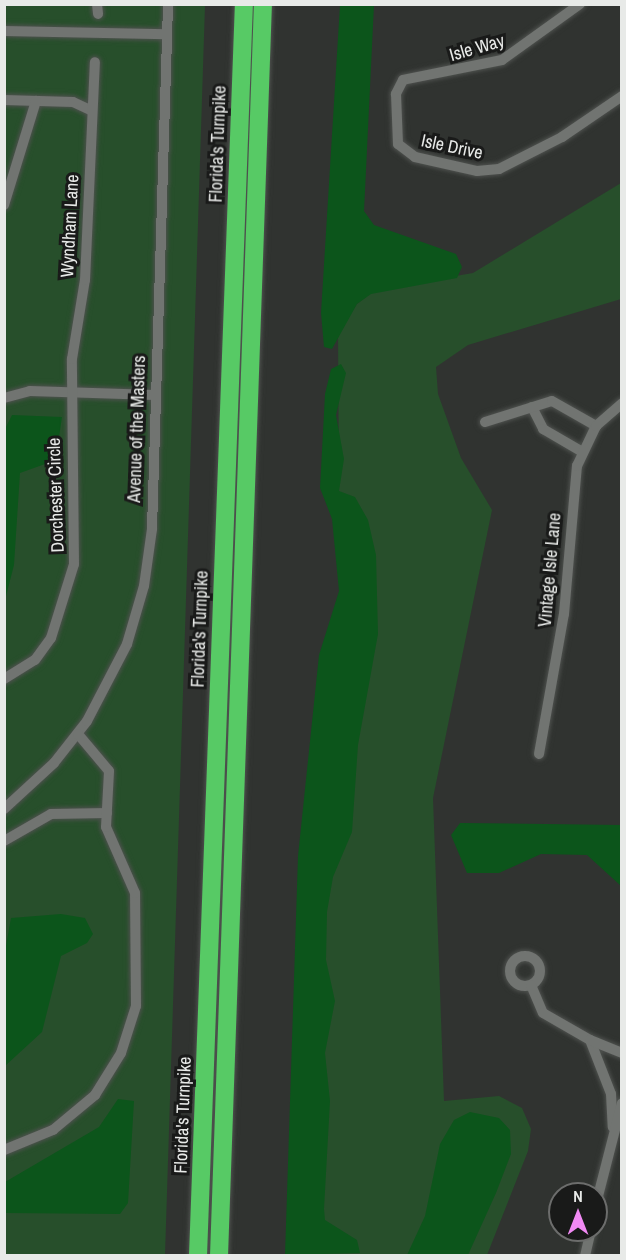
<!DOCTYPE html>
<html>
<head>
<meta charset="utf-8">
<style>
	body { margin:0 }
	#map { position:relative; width:626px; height:1260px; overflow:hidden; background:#303330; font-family:"Archivo Narrow",sans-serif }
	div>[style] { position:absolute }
	.green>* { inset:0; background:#274f2b }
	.water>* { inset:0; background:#0c551b }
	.roads { filter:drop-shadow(0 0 2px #4e514e) drop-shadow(0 0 2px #4e514e) }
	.street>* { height:10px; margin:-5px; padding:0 5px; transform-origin:5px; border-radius:5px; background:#717471 }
	.street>.ring { margin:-5px; padding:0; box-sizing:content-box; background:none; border:10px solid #717471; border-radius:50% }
	.highway>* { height:18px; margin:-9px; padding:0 9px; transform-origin:9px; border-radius:9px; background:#57ca65 }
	span { translate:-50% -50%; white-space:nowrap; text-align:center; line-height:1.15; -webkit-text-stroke:6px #191a19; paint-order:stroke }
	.street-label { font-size:18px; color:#e8eae8 }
	.frame { position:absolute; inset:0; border:6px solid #e8eae8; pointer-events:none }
	.north { position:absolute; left:548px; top:1182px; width:60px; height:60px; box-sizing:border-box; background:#191a19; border:2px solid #6c6d6c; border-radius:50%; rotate:0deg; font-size:16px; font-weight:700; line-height:24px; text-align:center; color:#e8eae8 }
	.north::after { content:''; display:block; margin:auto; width:21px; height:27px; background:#f18af4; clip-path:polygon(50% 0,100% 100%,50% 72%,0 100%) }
</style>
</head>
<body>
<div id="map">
	<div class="green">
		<div style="clip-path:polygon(5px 5px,205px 5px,165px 1255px,5px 1256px)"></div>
		<div style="clip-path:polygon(621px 183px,621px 299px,468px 345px,436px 367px,438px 394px,461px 458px,492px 510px,433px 798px,444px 1101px,499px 1096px,522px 1108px,531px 1129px,528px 1151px,487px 1255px,317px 1256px,325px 852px,371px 646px,339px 491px,338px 332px,357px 304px,375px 290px,473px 273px)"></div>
	</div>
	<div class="water">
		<div style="clip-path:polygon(340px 5px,374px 5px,364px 211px,374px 225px,456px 254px,462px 267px,457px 278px,371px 294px,357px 304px,332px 349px,324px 347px,321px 313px)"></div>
		<div style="clip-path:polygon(341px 364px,346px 373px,336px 415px,344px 459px,339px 491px,355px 497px,368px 520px,376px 555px,378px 634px,358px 745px,352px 832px,333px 877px,327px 912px,326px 960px,335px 1001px,325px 1053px,330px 1101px,324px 1209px,325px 1220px,357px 1240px,360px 1253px,285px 1255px,298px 856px,319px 655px,339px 591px,332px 519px,320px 488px,325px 394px,331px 369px)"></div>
		<div style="clip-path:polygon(12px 415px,62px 417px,57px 450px,45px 464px,20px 473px,14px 565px,5px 600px,4px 431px)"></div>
		<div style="clip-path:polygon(460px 823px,621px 825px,621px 886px,587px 855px,541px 854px,499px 873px,467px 873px,451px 835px)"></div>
		<div style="clip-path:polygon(61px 914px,85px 918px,93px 934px,87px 943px,61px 956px,42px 1032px,5px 1066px,4px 957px,11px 918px)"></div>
		<div style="clip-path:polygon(118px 1099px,134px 1101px,128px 1203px,120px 1214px,5px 1213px,5px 1182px,99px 1127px)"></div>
		<div style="clip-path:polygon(470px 1112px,499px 1118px,510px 1130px,511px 1154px,496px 1193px,468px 1255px,407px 1255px,425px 1216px,440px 1144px,454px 1120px)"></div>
	</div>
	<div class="roads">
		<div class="street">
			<div style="left:97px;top:4px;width:10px;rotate:84deg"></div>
			<div style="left:580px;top:4px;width:96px;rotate:144.3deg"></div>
			<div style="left:502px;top:60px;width:101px;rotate:168.6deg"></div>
			<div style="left:403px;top:80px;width:16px;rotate:117deg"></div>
			<div style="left:396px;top:94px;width:50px;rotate:87.7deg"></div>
			<div style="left:398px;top:144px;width:21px;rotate:37deg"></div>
			<div style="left:415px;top:157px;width:64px;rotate:12.7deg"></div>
			<div style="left:477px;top:171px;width:22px;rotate:-5deg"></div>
			<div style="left:499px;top:169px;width:71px;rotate:-26.9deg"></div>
			<div style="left:562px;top:137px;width:73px;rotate:-34.3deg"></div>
			<div style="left:4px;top:31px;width:163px;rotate:1.1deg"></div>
			<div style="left:4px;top:100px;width:69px;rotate:1.7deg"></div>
			<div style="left:73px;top:102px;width:19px;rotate:25deg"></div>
			<div style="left:4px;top:205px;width:109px;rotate:-72.9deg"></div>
			<div style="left:4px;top:398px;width:27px;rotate:-15deg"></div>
			<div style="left:30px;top:391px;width:125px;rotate:1.8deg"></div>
			<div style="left:532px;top:407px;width:25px;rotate:63deg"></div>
			<div style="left:543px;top:429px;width:44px;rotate:30.1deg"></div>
			<div style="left:485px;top:422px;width:70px;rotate:-17.4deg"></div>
			<div style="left:552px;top:401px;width:51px;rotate:29.6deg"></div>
			<div style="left:4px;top:679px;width:36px;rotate:-32deg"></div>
			<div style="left:35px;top:660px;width:27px;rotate:-54deg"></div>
			<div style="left:51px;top:638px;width:77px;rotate:-72.7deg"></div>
			<div style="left:74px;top:564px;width:205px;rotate:-90.6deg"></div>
			<div style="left:72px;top:359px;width:80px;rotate:-80.7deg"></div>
			<div style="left:85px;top:280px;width:218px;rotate:-87.4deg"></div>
			<div style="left:539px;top:754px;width:142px;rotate:-79.9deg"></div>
			<div style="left:564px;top:614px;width:149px;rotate:-85deg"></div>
			<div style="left:577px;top:466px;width:44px;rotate:-64.6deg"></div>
			<div style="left:596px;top:426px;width:35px;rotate:-41deg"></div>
			<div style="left:4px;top:809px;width:68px;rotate:-42.6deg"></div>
			<div style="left:54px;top:763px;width:53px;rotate:-51.8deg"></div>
			<div style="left:87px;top:721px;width:87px;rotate:-62.5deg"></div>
			<div style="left:127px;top:644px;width:60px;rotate:-73.7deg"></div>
			<div style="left:144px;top:586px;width:58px;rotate:-82deg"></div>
			<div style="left:152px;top:529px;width:525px;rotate:-88.25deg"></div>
			<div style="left:4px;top:841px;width:54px;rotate:-29.9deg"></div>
			<div style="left:51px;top:814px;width:56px;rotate:-1deg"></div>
			<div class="ring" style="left:510px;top:956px;width:20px;height:20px"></div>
			<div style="left:531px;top:985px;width:30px;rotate:67deg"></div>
			<div style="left:543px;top:1013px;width:54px;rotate:29.9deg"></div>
			<div style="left:590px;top:1040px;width:58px;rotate:68.7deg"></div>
			<div style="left:611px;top:1094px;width:33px;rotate:87deg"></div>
			<div style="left:590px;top:1040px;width:35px;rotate:22deg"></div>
			<div style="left:4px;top:1150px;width:53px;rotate:-22.2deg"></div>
			<div style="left:53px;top:1130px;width:55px;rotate:-39.8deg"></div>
			<div style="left:95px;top:1095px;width:49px;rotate:-58.2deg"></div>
			<div style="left:121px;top:1053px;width:49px;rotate:-72.3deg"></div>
			<div style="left:136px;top:1006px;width:113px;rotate:-90.5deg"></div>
			<div style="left:135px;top:893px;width:72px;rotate:-113.7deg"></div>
			<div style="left:106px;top:827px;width:56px;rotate:-86.9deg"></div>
			<div style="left:109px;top:771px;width:48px;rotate:-130deg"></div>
			<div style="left:596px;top:1204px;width:104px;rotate:-75.6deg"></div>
			<div style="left:585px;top:1256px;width:27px;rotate:-77deg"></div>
		</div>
		<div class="highway">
			<div style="left:198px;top:1256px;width:1253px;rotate:-87.9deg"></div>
			<div style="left:219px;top:1256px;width:1253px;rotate:-87.99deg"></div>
		</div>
	</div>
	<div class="street-label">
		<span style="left:477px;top:48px;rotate:-16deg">Isle Way</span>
		<span style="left:218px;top:144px;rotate:-88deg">Florida's Turnpike</span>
		<span style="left:452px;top:147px;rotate:12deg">Isle Drive</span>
		<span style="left:70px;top:226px;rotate:-87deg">Wyndham Lane</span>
		<span style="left:137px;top:429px;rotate:-88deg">Avenue of the Masters</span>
		<span style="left:56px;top:495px;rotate:-92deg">Dorchester Circle</span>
		<span style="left:550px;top:570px;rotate:-85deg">Vintage Isle Lane</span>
		<span style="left:200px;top:629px;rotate:-88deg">Florida's Turnpike</span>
		<span style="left:183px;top:1115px;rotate:-88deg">Florida's Turnpike</span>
	</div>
	<div class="frame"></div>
	<div class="north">N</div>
</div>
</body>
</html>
